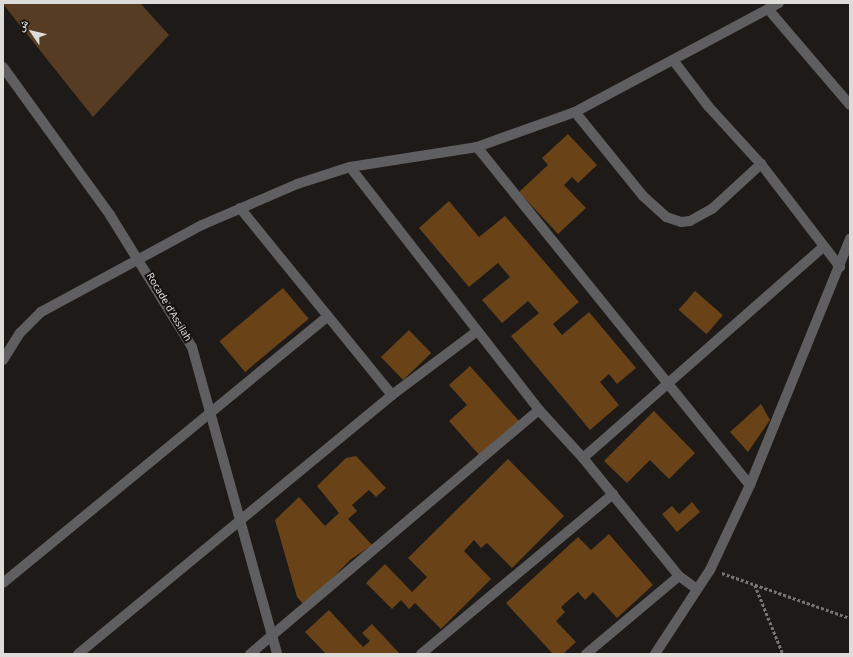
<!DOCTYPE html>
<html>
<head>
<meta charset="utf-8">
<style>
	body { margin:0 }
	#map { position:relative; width:853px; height:657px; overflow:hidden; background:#1e1a17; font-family:"Noto Sans","Noto Naskh Arabic",sans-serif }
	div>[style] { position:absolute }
	.green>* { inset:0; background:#553c23 }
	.building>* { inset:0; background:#694218; transform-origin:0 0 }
	.path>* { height:2.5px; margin-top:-1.25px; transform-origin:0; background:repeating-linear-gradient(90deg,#767370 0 3px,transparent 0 5px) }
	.minor>* { height:10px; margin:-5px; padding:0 5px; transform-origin:5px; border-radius:5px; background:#5f5f61 }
	.tertiary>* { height:10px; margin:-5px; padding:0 5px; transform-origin:5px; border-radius:5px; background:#5f5f61 }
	span { translate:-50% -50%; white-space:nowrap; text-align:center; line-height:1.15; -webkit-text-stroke:4px #14110e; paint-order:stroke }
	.street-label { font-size:10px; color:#dedcd9 }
	.frame { position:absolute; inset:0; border:4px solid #dedcd9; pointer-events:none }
	.north { position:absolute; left:12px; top:12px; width:40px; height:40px; -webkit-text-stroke:3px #14110e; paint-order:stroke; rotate:305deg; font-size:11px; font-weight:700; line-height:16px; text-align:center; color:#dedcd9 }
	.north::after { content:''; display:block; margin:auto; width:14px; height:18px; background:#dedcd9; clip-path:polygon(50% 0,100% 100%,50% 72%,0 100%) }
</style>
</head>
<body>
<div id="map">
	<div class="green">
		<div style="clip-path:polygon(140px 3px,169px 35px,93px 117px,3px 4px)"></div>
	</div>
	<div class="building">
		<div style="clip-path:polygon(568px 134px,597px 165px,578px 183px,572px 177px,564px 185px,586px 208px,558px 234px,519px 192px,548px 165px,542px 158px)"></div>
		<div style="clip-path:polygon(449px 201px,479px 237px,505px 216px,579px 302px,553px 324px,562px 335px,589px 312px,636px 368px,617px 384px,609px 374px,600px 382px,619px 405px,590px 430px,511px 336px,539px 313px,528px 301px,502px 323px,482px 300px,510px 277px,498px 263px,469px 287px,419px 228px)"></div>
		<div style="left:283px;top:288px;width:40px;height:83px;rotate:50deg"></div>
		<div style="left:695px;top:291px;width:37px;height:25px;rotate:41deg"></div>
		<div style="left:409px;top:330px;width:32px;height:39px;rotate:46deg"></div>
		<div style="clip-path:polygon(470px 366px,519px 421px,480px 456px,449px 421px,467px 405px,449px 385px)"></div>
		<div style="clip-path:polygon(761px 404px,770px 420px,748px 452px,730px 432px)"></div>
		<div style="clip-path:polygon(654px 411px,695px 453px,669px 479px,650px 460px,627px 483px,604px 461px)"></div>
		<div style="clip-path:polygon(356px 456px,386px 488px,376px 497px,369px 490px,352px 505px,357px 511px,348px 519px,372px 545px,350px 560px,305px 606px,297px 597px,275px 520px,299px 497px,325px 526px,339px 513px,317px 486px,346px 458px)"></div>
		<div style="clip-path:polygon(508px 459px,564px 516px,512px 568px,487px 543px,481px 548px,474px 540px,464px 551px,491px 579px,441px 629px,415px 603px,409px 609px,401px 600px,392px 609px,366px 583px,385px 564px,412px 592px,427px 577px,408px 558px)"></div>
		<div style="clip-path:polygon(692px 502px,700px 512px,677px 532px,662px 514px,672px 506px,679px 514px)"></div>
		<div style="clip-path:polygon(609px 534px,653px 585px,617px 618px,593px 592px,585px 600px,578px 592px,561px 607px,565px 612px,556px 621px,576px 642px,563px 654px,553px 654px,506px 603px,578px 537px,591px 550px)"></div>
		<div style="clip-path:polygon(329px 610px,363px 647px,370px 641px,362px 633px,372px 624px,400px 654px,326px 654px,305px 632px)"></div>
	</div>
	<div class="path">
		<div style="left:722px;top:573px;width:136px;rotate:19.4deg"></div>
		<div style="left:755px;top:585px;width:74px;rotate:67.9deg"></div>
	</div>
	<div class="minor">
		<div style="left:768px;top:9px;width:126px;rotate:49.5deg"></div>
		<div style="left:673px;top:60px;width:58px;rotate:52.7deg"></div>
		<div style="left:708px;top:106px;width:79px;rotate:47.6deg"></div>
		<div style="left:761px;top:164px;width:130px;rotate:52.5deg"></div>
		<div style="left:575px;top:112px;width:108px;rotate:51deg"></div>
		<div style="left:643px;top:196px;width:31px;rotate:42deg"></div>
		<div style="left:666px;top:217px;width:16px;rotate:18deg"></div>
		<div style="left:681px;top:222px;width:9px;rotate:-6deg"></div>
		<div style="left:690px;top:221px;width:25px;rotate:-29deg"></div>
		<div style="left:712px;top:209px;width:67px;rotate:-42.6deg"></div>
		<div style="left:477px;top:147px;width:434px;rotate:51.1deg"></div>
		<div style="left:350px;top:167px;width:308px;rotate:52.1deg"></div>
		<div style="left:539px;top:410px;width:65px;rotate:47.5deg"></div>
		<div style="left:583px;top:458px;width:152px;rotate:50.9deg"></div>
		<div style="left:679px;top:576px;width:22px;rotate:36deg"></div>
		<div style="left:240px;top:208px;width:241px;rotate:50.9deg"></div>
		<div style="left:3px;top:360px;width:32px;rotate:-58deg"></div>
		<div style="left:20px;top:333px;width:30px;rotate:-45deg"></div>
		<div style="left:41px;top:312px;width:183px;rotate:-28.4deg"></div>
		<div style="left:202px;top:225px;width:103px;rotate:-23.3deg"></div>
		<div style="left:297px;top:184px;width:56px;rotate:-17.8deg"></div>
		<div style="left:350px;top:167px;width:129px;rotate:-8.9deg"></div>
		<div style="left:477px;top:147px;width:104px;rotate:-19.7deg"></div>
		<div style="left:575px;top:112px;width:231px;rotate:-28.1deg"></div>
		<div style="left:583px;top:458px;width:320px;rotate:-41.3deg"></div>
		<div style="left:3px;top:583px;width:419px;rotate:-39.4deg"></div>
		<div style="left:78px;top:654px;width:407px;rotate:-39.5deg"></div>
		<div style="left:392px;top:395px;width:105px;rotate:-36.9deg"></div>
		<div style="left:250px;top:654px;width:378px;rotate:-40.2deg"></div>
		<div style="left:421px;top:654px;width:250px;rotate:-39.8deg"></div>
		<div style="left:586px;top:654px;width:121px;rotate:-40deg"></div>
		<div style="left:655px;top:654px;width:100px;rotate:-56.8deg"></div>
		<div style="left:710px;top:570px;width:94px;rotate:-64.8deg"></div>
		<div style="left:750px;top:485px;width:266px;rotate:-67.9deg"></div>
	</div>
	<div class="tertiary">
		<div style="left:3px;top:67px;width:183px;rotate:54.1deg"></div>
		<div style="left:110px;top:215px;width:155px;rotate:58.2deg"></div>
		<div style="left:192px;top:347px;width:319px;rotate:74.5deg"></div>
	</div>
	<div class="street-label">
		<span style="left:169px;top:307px;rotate:59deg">Rocade d'Assilah</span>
	</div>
	<div class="frame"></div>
	<div class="north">ش</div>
</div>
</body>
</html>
